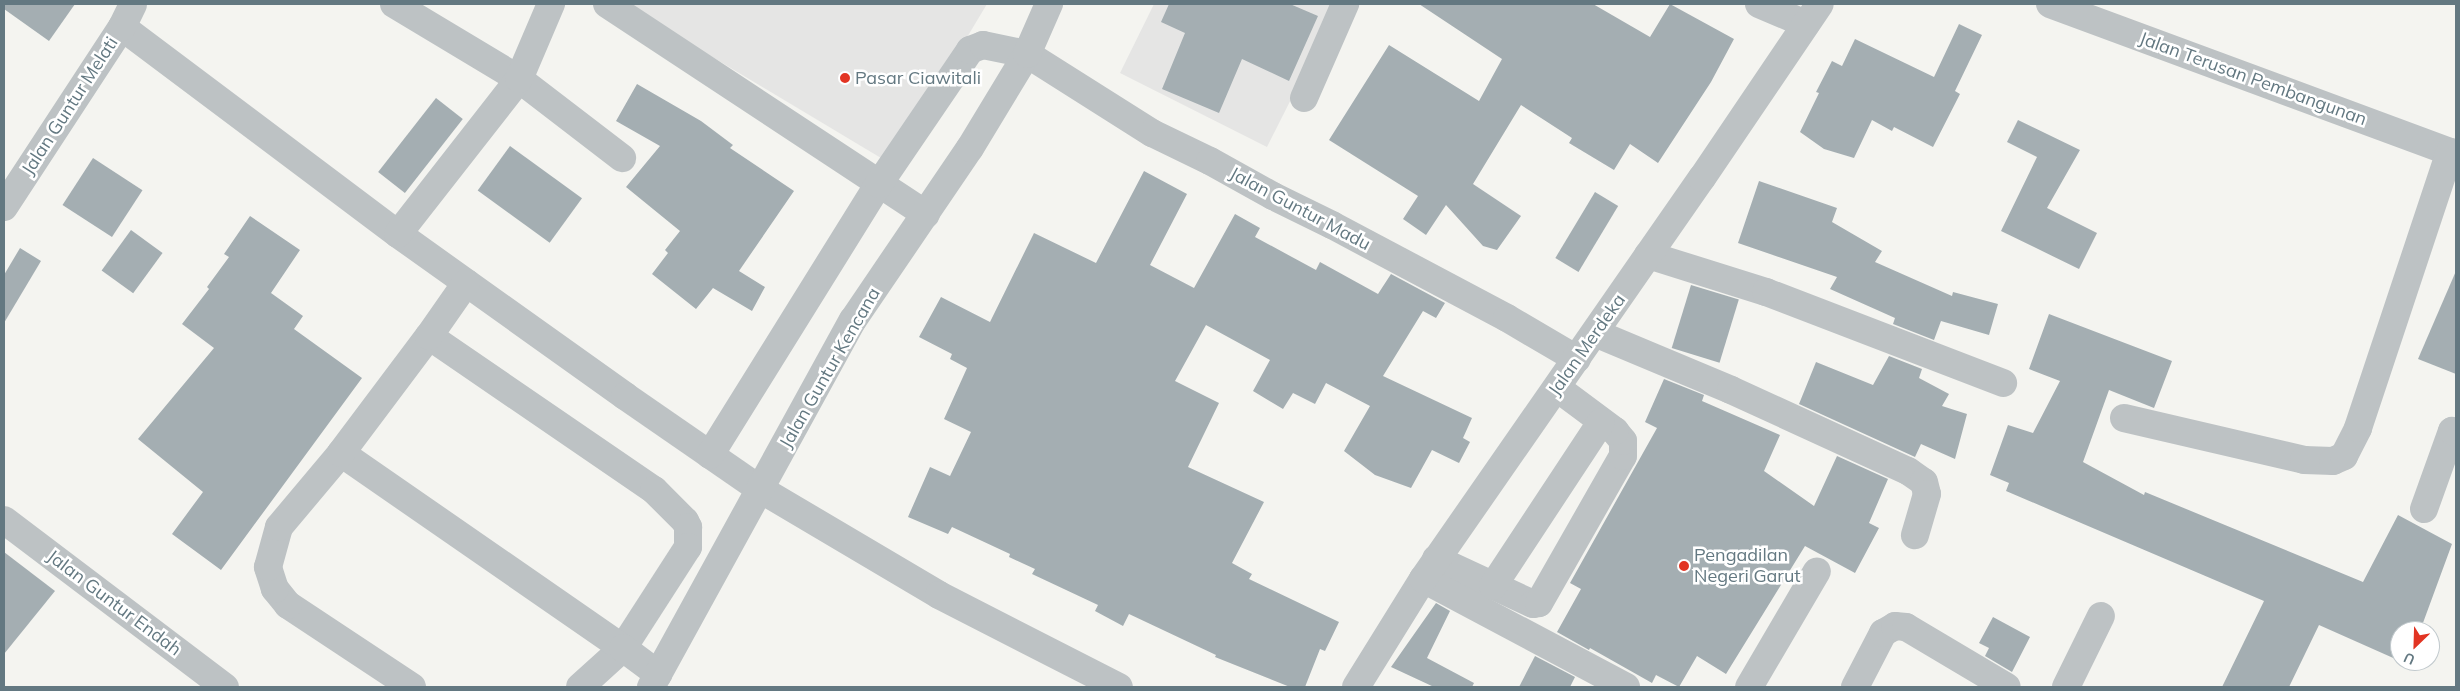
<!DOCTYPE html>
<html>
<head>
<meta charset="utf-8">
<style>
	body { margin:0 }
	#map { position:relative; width:2460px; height:691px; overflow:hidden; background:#f4f4f0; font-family:Mulish,sans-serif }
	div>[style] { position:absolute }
	.built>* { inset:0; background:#e5e5e4 }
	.building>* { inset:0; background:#a4aeb2; transform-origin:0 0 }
	.minor>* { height:28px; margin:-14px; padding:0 14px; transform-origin:14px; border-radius:14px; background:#bdc2c4 }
	.dots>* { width:14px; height:14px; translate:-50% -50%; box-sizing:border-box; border:2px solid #fff; border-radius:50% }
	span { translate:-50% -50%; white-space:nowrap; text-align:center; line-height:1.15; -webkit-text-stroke:5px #fff; paint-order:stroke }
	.poi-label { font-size:18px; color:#637881 }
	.left { translate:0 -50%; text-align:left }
	.street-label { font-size:18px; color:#637881 }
	.frame { position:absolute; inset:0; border:5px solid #637881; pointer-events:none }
	.north { position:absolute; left:2390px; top:621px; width:50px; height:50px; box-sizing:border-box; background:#fff; border:1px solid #c1c9cd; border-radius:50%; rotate:204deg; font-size:14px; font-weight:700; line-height:20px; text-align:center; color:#637881 }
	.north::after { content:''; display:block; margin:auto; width:18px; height:22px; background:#e23423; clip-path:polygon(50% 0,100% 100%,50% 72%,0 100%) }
</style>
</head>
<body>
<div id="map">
	<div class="built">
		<div style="clip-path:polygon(624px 4px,987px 4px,891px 164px)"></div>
		<div style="clip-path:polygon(1154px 4px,1339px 4px,1267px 147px,1120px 73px)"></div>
	</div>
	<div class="building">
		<div style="clip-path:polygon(4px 4px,75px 4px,49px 41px,4px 9px)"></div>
		<div style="clip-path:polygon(1169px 4px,1290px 4px,1318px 16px,1289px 81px,1242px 59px,1219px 113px,1162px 89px,1185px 33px,1161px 22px)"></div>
		<div style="clip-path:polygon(1419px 4px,1593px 4px,1650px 37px,1670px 4px,1734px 39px,1711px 82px,1658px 163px,1630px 144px,1614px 170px,1569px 143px,1572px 138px,1521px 105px,1473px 184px,1521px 216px,1497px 250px,1483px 246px,1446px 205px,1426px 235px,1403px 219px,1418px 196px,1329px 140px,1389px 45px,1479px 101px,1502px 59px)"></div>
		<div style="clip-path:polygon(1959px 24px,1982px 35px,1955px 91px,1960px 94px,1933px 147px,1894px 127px,1892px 131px,1872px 120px,1854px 158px,1824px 149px,1800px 132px,1819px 93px,1816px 92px,1832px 61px,1842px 66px,1855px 39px,1934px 77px)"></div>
		<div style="clip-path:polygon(637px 84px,701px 121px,733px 145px,730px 148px,794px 191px,739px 271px,765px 287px,752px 311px,713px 288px,696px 309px,652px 274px,668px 253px,665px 250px,680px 231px,626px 187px,660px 146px,616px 121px)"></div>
		<div style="left:436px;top:98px;width:34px;height:94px;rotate:38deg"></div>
		<div style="clip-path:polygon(2018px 120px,2080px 150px,2047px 208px,2097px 233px,2079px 269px,2001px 231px,2037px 157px,2007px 142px)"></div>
		<div style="left:510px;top:146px;width:89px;height:55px;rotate:36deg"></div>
		<div style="left:93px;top:158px;width:59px;height:56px;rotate:33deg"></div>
		<div style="clip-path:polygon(1144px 171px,1187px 194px,1150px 265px,1194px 288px,1235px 214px,1260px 228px,1255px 237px,1316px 270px,1320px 262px,1378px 294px,1391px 274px,1445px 303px,1436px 318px,1423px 311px,1383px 376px,1472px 418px,1463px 438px,1470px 442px,1459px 463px,1432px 450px,1411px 488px,1375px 475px,1344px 451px,1370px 406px,1326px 383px,1315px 404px,1293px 393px,1283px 409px,1253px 391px,1270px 360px,1206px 325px,1175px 381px,1219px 403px,1188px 467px,1264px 502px,1232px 563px,1252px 574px,1249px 579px,1339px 622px,1325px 651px,1320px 649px,1305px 687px,1290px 687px,1215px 657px,1216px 655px,1129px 614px,1123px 626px,1095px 611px,1098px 605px,1032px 574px,1035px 569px,1009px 557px,1010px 554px,952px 527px,948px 534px,908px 517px,930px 467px,950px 476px,971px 432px,944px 419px,967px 368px,950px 359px,952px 354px,919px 337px,941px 297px,990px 322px,1034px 233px,1096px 263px)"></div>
		<div style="clip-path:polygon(1759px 181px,1837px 208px,1832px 222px,1882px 251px,1875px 262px,1952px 296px,1953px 292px,1998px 304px,1989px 335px,1941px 321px,1934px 340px,1893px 324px,1895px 318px,1830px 289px,1837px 277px,1738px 243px)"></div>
		<div style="left:1595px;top:192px;width:27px;height:77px;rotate:31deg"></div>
		<div style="clip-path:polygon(250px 216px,300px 250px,271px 293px,303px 316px,294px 329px,362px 378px,221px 570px,172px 534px,203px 492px,138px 439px,214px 348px,182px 324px,209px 289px,207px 287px,229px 257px,224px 254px)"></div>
		<div style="left:131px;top:230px;width:39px;height:50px;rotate:36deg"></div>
		<div style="clip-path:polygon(20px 248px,41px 261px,4px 323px,4px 275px)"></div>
		<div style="clip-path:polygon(2456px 271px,2456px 374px,2418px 359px)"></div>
		<div style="left:1691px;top:285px;width:50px;height:66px;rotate:17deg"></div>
		<div style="clip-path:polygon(2049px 314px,2172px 361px,2154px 408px,2109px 390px,2083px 462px,2144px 495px,2145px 492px,2363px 582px,2398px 515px,2452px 544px,2420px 631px,2400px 631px,2400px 661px,2319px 625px,2289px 687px,2222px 687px,2264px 601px,2006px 491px,2009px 483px,1990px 475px,2008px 425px,2033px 433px,2060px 381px,2029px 369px)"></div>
		<div style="clip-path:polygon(1889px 356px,1922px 369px,1919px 378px,1949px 394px,1942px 406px,1967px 414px,1955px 459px,1921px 444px,1915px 457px,1799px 404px,1816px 362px,1873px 385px)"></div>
		<div style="clip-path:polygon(1664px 379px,1704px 395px,1702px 401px,1780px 435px,1764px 471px,1814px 506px,1837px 456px,1888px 479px,1869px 523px,1879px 528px,1855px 573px,1805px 546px,1726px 674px,1697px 656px,1679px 687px,1656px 675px,1652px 683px,1590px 648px,1589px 650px,1557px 632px,1581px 589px,1570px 583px,1657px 428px,1645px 422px)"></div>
		<div style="clip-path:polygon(4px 552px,55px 591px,4px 654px)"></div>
		<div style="clip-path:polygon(1436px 603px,1450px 611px,1427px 658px,1474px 683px,1472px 687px,1434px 687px,1391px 667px)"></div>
		<div style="clip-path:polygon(1993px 617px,2030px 637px,2012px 672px,1985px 656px,1989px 648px,1979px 643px)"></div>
		<div style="clip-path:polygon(1535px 656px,1575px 677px,1570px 687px,1519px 687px)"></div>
	</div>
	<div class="minor">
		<div style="left:394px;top:4px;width:146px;rotate:31deg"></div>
		<div style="left:519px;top:79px;width:130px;rotate:37.5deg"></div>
		<div style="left:607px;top:4px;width:382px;rotate:33.4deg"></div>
		<div style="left:1759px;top:4px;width:51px;rotate:23.1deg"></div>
		<div style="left:2050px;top:4px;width:433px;rotate:20.3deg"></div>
		<div style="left:122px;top:27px;width:345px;rotate:36.9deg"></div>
		<div style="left:398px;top:234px;width:279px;rotate:35.5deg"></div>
		<div style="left:625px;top:396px;width:164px;rotate:34.6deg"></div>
		<div style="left:760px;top:489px;width:208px;rotate:30.6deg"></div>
		<div style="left:939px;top:595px;width:202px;rotate:27.1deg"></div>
		<div style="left:1304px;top:98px;width:103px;rotate:-66.4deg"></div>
		<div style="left:4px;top:207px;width:215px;rotate:-56.8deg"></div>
		<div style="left:122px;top:27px;width:25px;rotate:-64deg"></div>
		<div style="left:398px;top:234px;width:197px;rotate:-52deg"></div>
		<div style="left:519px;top:79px;width:82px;rotate:-66.9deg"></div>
		<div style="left:1648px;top:255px;width:124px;rotate:17.4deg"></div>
		<div style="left:1766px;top:292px;width:254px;rotate:21deg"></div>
		<div style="left:1595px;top:333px;width:147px;rotate:22.7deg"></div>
		<div style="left:1731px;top:390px;width:195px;rotate:24.6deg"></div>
		<div style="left:1908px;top:471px;width:19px;rotate:35deg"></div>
		<div style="left:1924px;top:482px;width:12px;rotate:76deg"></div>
		<div style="left:1927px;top:494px;width:43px;rotate:106.3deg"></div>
		<div style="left:429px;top:336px;width:273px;rotate:34.4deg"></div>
		<div style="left:654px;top:490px;width:44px;rotate:45deg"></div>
		<div style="left:685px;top:521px;width:7px;rotate:63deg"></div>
		<div style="left:688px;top:527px;width:20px;rotate:90deg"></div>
		<div style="left:688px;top:547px;width:120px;rotate:122.8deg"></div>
		<div style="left:623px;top:648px;width:58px;rotate:137.8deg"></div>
		<div style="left:2124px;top:418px;width:185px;rotate:13.1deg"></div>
		<div style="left:2304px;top:460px;width:29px;rotate:2deg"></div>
		<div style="left:2333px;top:461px;width:12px;rotate:-24deg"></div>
		<div style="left:2344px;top:456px;width:31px;rotate:-63deg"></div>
		<div style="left:2358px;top:428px;width:291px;rotate:-71.6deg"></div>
		<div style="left:341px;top:453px;width:343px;rotate:34.7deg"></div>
		<div style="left:623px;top:648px;width:44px;rotate:36.6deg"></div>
		<div style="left:710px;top:455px;width:319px;rotate:-58.1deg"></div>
		<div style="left:879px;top:184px;width:162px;rotate:-55.8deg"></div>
		<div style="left:970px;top:50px;width:14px;rotate:-21deg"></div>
		<div style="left:983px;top:45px;width:45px;rotate:11.6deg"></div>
		<div style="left:1027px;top:54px;width:148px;rotate:32.3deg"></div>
		<div style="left:1152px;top:133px;width:64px;rotate:25.8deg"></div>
		<div style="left:1210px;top:161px;width:72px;rotate:29.1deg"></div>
		<div style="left:1273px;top:196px;width:66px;rotate:26.2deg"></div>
		<div style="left:1332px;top:225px;width:198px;rotate:28deg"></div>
		<div style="left:1507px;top:318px;width:81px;rotate:30.4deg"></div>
		<div style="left:2424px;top:509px;width:83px;rotate:-70.3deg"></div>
		<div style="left:2452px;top:431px;width:4px;rotate:27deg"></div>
		<div style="left:4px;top:520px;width:277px;rotate:37.1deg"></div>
		<div style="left:1436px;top:559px;width:107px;rotate:24.9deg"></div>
		<div style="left:1533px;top:604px;width:6px;rotate:-9deg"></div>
		<div style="left:1539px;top:603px;width:169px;rotate:-60.3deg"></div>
		<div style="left:1623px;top:456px;width:15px;rotate:-90deg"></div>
		<div style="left:1623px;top:441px;width:13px;rotate:-129deg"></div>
		<div style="left:1615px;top:431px;width:72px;rotate:-143.4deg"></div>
		<div style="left:1423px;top:579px;width:230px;rotate:28deg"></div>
		<div style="left:1493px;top:586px;width:196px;rotate:-56.6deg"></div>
		<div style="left:412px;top:687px;width:149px;rotate:-146.5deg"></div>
		<div style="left:288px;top:605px;width:21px;rotate:-129deg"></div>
		<div style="left:275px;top:589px;width:23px;rotate:-108deg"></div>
		<div style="left:268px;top:567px;width:41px;rotate:-74.6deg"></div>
		<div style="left:279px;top:527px;width:97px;rotate:-50deg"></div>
		<div style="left:341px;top:453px;width:146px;rotate:-53.1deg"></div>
		<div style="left:429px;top:336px;width:65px;rotate:-55.1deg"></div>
		<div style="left:651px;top:687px;width:419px;rotate:-61.2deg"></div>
		<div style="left:853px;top:320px;width:208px;rotate:-55.8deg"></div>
		<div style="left:970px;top:148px;width:110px;rotate:-58.8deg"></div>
		<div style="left:1027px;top:54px;width:55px;rotate:-66.3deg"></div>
		<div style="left:1356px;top:687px;width:127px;rotate:-58.2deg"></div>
		<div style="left:1423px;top:579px;width:489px;rotate:-55.2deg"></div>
		<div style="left:1702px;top:178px;width:210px;rotate:-55.9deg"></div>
		<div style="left:1749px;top:687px;width:134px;rotate:-59.6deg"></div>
		<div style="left:1855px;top:687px;width:61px;rotate:-62.6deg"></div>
		<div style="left:1883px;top:633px;width:14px;rotate:-30deg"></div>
		<div style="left:1895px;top:626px;width:11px;rotate:5deg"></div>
		<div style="left:1906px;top:627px;width:117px;rotate:30.7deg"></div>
		<div style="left:2066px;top:687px;width:79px;rotate:-63.8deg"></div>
	</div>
	<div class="dots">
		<div style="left:845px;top:78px;background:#e23423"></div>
		<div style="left:1684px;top:566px;background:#e23423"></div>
	</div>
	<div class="poi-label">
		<span class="left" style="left:855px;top:78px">Pasar Ciawitali</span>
		<span class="left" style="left:1694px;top:566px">Pengadilan<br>Negeri Garut</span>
	</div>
	<div class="street-label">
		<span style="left:2253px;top:79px;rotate:20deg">Jalan Terusan Pembangunan</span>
		<span style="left:70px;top:106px;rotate:-57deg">Jalan Guntur Melati</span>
		<span style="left:1300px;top:209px;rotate:28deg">Jalan Guntur Madu</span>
		<span style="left:1587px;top:345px;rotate:-55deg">Jalan Merdeka</span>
		<span style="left:830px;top:368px;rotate:-60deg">Jalan Guntur Kencana</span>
		<span style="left:114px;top:603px;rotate:37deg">Jalan Guntur Endah</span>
	</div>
	<div class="frame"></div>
	<div class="north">U</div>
</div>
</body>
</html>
